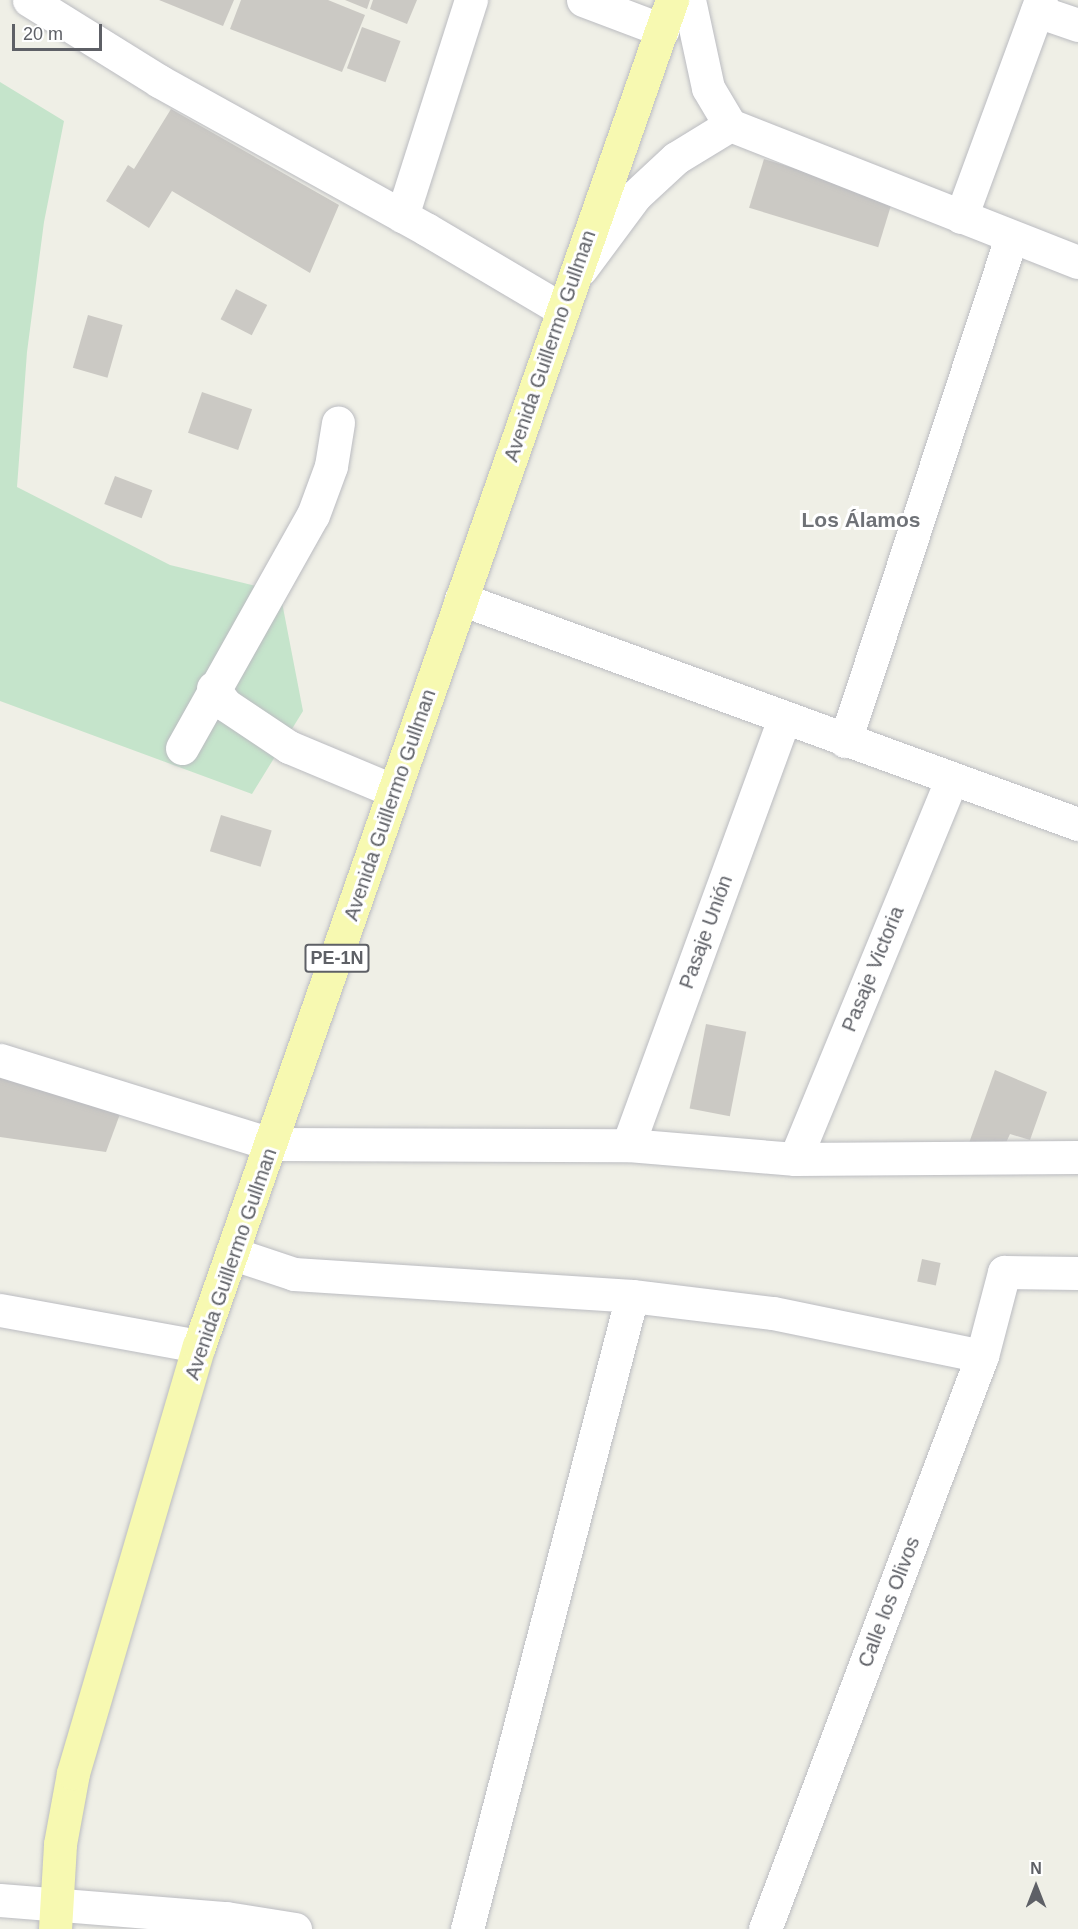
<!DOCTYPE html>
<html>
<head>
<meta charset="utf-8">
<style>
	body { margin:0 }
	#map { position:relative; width:1078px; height:1929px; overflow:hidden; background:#efefe6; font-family:Arial,sans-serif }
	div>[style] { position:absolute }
	.green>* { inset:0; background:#c5e4cb }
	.building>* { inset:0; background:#cbc9c4; transform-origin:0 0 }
	.roads { filter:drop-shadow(0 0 2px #bbbcc1) drop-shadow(0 0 2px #bbbcc1) }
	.minor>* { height:33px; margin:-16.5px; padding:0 16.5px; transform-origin:16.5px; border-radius:16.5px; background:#fff }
	.major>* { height:33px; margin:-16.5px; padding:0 16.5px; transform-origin:16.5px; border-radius:16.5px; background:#f7f9b1 }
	span { translate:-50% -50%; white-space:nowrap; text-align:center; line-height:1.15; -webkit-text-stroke:6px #fff; paint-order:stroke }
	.shield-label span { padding:2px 4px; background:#fff; border:2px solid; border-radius:4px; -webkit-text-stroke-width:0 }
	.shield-label { font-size:18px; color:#5e6066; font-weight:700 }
	.street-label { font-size:20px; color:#5e6066 }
	.neighbourhood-label { font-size:21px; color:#6f7277; font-weight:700 }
	.north { position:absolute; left:1006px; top:1857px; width:60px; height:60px; -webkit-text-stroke:4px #fff; paint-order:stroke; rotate:0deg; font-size:16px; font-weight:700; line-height:24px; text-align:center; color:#5e6066 }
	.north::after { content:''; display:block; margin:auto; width:21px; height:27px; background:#5e6066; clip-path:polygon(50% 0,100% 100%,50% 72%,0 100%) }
	.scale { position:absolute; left:12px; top:24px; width:90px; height:27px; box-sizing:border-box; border:3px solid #5e6066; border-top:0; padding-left:8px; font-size:18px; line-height:21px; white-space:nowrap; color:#5e6066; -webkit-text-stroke:4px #fff; paint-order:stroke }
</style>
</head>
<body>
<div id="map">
	<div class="green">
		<div style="clip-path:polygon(0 82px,64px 121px,44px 222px,27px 352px,17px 487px,170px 565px,280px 592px,303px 711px,252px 794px,0 701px)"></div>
	</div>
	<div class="building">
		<div style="clip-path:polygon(159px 0,234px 0,223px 26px)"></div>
		<div style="clip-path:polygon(241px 0,328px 0,365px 15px,342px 72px,230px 29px)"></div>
		<div style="clip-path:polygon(345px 0,370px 0,367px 9px)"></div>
		<div style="clip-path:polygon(373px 0,417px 0,407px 24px,370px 9px)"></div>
		<div style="left:362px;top:27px;width:41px;height:44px;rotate:20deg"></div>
		<div style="clip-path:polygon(171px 109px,339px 205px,310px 273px,172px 191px,149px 228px,106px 201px,128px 165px,134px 169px)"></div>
		<div style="left:764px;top:159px;width:135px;height:51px;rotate:17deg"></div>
		<div style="left:236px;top:289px;width:35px;height:34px;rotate:27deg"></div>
		<div style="left:88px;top:315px;width:36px;height:55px;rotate:16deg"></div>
		<div style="left:202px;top:392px;width:53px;height:43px;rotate:19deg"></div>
		<div style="left:115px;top:476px;width:40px;height:30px;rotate:21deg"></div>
		<div style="left:221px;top:815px;width:53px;height:38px;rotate:17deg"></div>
		<div style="left:706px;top:1024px;width:41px;height:86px;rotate:11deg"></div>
		<div style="clip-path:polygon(0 1065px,123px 1106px,106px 1152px,0 1137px)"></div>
		<div style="clip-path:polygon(995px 1070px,1047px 1092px,1030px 1140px,1010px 1134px,1004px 1147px,969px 1143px)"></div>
		<div style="left:922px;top:1259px;width:19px;height:23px;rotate:12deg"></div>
	</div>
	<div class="roads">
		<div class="minor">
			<div style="left:29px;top:0;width:153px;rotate:31.9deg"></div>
			<div style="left:159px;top:81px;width:305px;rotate:29deg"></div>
			<div style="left:426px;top:229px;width:159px;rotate:30.6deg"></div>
			<div style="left:583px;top:0;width:85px;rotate:20.8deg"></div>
			<div style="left:689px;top:0;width:90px;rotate:77.8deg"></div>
			<div style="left:708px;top:88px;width:43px;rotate:59.3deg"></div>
			<div style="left:730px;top:125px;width:374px;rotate:21.5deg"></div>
			<div style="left:1037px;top:11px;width:43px;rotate:18.9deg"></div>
			<div style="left:402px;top:216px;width:227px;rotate:-72.3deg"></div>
			<div style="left:961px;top:217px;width:231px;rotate:-69.8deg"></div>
			<div style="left:581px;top:269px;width:91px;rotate:-53.5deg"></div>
			<div style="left:635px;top:196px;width:56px;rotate:-42.8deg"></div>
			<div style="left:676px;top:158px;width:63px;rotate:-31.4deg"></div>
			<div style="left:461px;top:599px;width:657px;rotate:20.04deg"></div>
			<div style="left:213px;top:688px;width:21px;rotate:53deg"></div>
			<div style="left:226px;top:705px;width:76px;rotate:33.7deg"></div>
			<div style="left:289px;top:747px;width:114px;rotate:22.7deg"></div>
			<div style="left:845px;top:741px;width:530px;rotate:-71.74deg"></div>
			<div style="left:182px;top:748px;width:267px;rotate:-60.7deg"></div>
			<div style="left:313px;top:515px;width:52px;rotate:-69.8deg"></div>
			<div style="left:331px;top:466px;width:44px;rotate:-80.8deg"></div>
			<div style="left:0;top:1060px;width:285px;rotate:17.2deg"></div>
			<div style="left:272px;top:1144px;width:356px;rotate:0.2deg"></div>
			<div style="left:628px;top:1145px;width:168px;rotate:4.8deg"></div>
			<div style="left:795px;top:1159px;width:283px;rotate:-0.4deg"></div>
			<div style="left:628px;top:1145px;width:454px;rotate:-69.9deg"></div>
			<div style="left:795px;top:1159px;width:411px;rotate:-67.6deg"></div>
			<div style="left:234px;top:1254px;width:63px;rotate:18.4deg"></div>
			<div style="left:294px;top:1274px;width:339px;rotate:3.7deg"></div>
			<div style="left:632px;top:1296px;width:142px;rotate:6.9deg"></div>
			<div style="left:773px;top:1313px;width:213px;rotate:11.6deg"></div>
			<div style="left:0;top:1310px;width:202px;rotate:10.3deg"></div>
			<div style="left:0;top:1900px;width:227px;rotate:4.6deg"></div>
			<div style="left:226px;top:1918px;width:70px;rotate:9.1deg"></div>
			<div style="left:467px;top:1929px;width:654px;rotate:-75.39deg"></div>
			<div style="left:765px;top:1929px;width:613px;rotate:-69.26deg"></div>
			<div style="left:982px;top:1356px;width:87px;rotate:-75.3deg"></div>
			<div style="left:1004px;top:1272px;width:74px;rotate:0.8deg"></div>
		</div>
		<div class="major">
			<div style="left:55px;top:1929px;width:85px;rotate:-86.6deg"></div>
			<div style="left:60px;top:1844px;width:72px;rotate:-79.6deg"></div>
			<div style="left:73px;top:1773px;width:445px;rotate:-73.6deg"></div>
			<div style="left:199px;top:1346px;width:1427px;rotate:-70.64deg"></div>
		</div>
	</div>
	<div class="shield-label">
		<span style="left:337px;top:958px">PE-1N</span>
	</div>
	<div class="street-label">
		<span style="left:550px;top:346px;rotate:-71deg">Avenida Guillermo Gullman</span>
		<span style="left:390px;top:805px;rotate:-71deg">Avenida Guillermo Gullman</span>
		<span style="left:706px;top:932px;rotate:-70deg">Pasaje Unión</span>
		<span style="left:873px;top:969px;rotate:-68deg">Pasaje Victoria</span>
		<span style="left:231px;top:1264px;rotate:-71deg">Avenida Guillermo Gullman</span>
		<span style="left:889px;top:1602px;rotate:-69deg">Calle los Olivos</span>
	</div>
	<div class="neighbourhood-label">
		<span style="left:861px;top:520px">Los Álamos</span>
	</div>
	<div class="north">N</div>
	<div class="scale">20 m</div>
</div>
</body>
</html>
